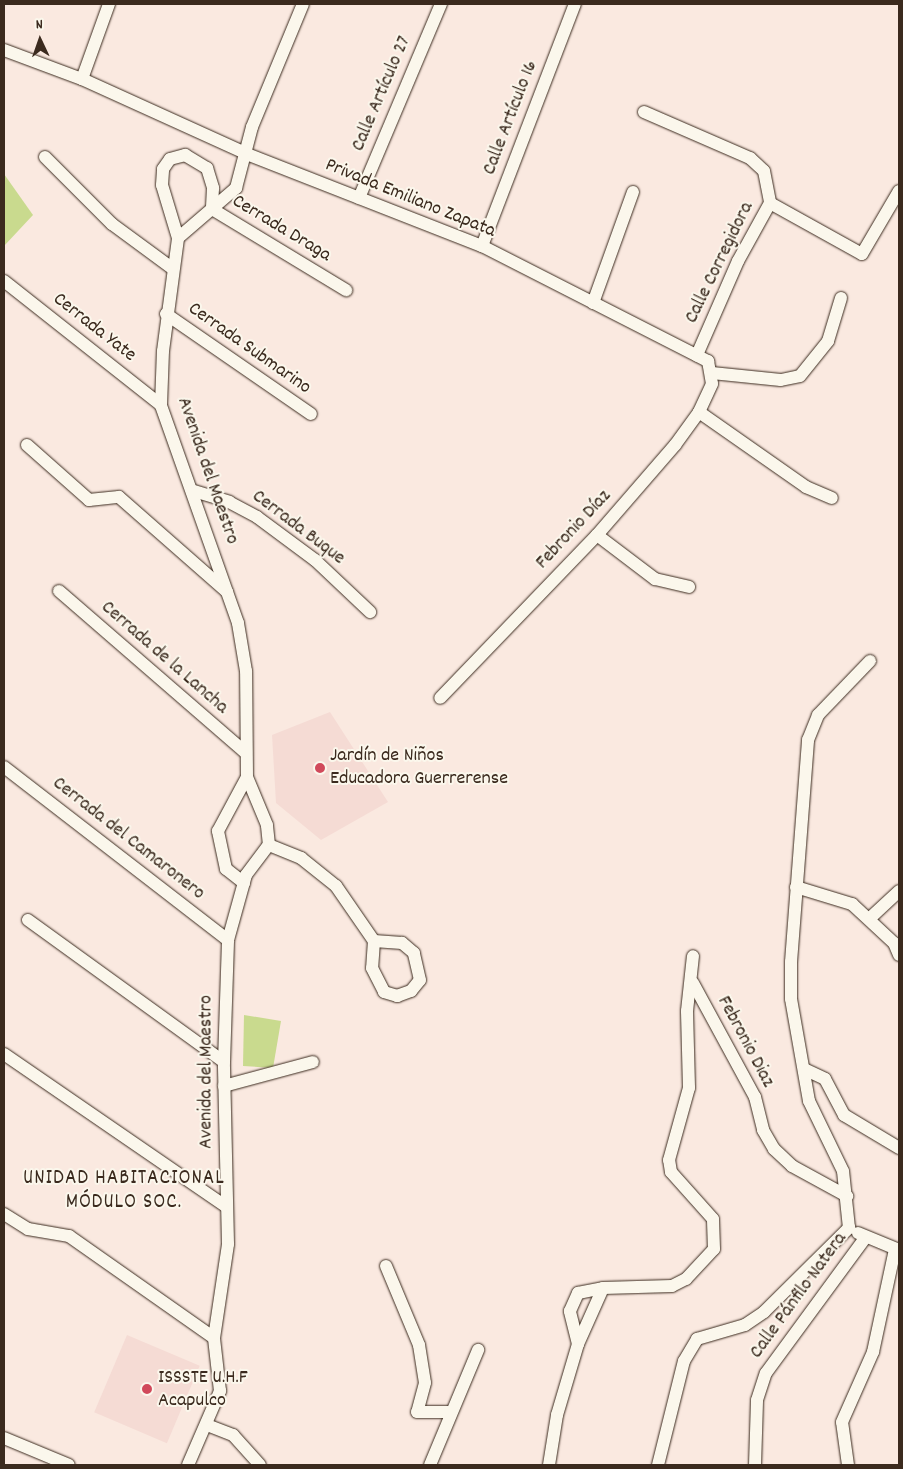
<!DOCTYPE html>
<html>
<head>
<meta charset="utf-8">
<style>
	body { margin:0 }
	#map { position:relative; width:903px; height:1469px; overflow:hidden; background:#fae9e0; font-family:Dekko,sans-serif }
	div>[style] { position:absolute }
	.built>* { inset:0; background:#f5dbd4; transform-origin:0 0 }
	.green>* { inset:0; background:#c9da8e }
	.roads { filter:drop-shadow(0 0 1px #3b2a1e) drop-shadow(0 0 1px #3b2a1e) }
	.minor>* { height:12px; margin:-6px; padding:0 6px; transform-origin:6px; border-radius:6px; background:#fbf7ec }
	.dots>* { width:14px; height:14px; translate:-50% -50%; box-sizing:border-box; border:2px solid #fbf7ec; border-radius:50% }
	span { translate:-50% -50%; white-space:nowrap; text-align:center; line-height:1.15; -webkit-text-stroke:4px #fbf7ec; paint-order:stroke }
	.street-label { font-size:20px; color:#3b2a1e }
	.poi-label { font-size:20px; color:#3b2a1e }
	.left { translate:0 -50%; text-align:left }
	.neighbourhood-label { font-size:21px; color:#3b2a1e; letter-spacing:1px }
	.frame { position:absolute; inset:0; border:5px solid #3b2a1e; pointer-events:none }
	.north { position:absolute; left:15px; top:15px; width:50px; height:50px; -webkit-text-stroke:4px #fbf7ec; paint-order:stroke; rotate:357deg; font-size:14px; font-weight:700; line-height:20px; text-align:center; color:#3b2a1e }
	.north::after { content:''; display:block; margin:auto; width:18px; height:22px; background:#3b2a1e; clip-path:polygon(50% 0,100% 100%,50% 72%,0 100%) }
</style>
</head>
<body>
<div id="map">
	<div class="built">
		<div style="clip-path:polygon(330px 712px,388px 802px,321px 840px,276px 803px,272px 735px)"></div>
		<div style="left:127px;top:1335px;width:79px;height:84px;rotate:23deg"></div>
	</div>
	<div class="green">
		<div style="clip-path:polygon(4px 174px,33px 215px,4px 246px)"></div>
		<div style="clip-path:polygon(244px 1015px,281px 1021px,273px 1068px,243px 1066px)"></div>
	</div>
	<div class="roads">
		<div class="minor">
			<div style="left:4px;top:50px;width:83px;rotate:20.4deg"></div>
			<div style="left:82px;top:79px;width:181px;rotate:24.4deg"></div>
			<div style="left:247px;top:154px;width:252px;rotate:21.4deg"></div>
			<div style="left:482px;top:246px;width:254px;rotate:27deg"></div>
			<div style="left:708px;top:361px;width:23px;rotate:80deg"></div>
			<div style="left:712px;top:384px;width:31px;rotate:115deg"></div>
			<div style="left:699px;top:412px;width:41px;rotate:126deg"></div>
			<div style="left:675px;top:445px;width:119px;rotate:130.9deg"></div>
			<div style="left:597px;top:535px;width:226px;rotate:133.9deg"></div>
			<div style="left:82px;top:79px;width:80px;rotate:-70.2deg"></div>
			<div style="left:644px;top:112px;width:116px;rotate:23.5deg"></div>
			<div style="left:750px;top:158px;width:19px;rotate:43deg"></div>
			<div style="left:764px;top:171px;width:33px;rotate:79deg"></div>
			<div style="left:770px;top:203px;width:66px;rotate:118.9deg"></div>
			<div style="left:738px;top:261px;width:103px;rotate:113.6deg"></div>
			<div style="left:45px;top:157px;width:95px;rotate:45deg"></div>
			<div style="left:112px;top:224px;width:74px;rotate:36.3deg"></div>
			<div style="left:359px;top:198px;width:211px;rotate:-67.1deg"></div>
			<div style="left:770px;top:203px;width:105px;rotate:29deg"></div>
			<div style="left:862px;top:254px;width:73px;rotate:-59.6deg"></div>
			<div style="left:178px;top:238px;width:55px;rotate:-106.8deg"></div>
			<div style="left:162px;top:185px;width:16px;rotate:-86deg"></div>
			<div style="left:163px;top:169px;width:12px;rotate:-55deg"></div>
			<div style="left:170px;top:159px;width:16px;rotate:-15deg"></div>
			<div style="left:185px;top:155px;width:26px;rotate:31deg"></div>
			<div style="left:207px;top:168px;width:21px;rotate:73deg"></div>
			<div style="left:213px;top:188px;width:21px;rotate:93deg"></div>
			<div style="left:212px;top:209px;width:157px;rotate:31.2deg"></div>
			<div style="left:482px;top:246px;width:259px;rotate:-69deg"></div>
			<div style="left:4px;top:281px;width:200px;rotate:38.3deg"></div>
			<div style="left:593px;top:303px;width:118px;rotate:-70.2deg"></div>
			<div style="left:166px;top:314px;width:176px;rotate:34.6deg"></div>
			<div style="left:712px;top:373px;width:69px;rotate:5.8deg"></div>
			<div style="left:781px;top:380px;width:19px;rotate:-12deg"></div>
			<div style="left:800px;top:376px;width:45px;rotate:-51.3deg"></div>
			<div style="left:828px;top:341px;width:45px;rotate:-73.2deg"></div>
			<div style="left:699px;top:412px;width:131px;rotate:35deg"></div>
			<div style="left:806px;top:487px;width:28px;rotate:23deg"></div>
			<div style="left:27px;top:445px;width:83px;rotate:41.6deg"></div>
			<div style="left:89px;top:500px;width:30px;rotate:-6deg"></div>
			<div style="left:119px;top:497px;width:144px;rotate:41.3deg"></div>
			<div style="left:194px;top:491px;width:37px;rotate:17deg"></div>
			<div style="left:229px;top:502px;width:32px;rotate:28deg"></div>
			<div style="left:257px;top:517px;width:72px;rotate:36.6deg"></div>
			<div style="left:315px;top:560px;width:76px;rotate:43.4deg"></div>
			<div style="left:597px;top:535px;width:73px;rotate:37.2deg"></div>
			<div style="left:655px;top:579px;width:35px;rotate:13deg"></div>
			<div style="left:59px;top:591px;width:247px;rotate:40.9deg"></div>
			<div style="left:4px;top:767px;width:283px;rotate:37.7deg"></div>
			<div style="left:269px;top:845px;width:35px;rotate:22deg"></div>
			<div style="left:301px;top:858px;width:45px;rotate:38.7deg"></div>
			<div style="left:336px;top:886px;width:67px;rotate:55.4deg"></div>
			<div style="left:374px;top:941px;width:27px;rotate:94deg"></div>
			<div style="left:372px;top:968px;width:27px;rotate:63deg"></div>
			<div style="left:384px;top:992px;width:14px;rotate:17deg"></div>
			<div style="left:397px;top:996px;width:15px;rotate:-20deg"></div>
			<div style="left:411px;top:991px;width:14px;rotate:-51deg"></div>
			<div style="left:420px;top:980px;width:28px;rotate:-103deg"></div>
			<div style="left:414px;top:953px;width:16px;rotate:-140deg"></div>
			<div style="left:402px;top:943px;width:28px;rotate:-176deg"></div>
			<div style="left:244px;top:883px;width:23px;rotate:-142deg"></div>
			<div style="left:226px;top:869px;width:39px;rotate:-102deg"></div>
			<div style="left:218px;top:831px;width:61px;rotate:-61.8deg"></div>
			<div style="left:796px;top:887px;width:59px;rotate:16.9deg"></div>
			<div style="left:852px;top:904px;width:57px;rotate:42.9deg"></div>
			<div style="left:894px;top:943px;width:13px;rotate:67deg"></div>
			<div style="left:869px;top:919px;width:41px;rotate:-43deg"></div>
			<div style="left:28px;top:920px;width:242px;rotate:35.9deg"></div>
			<div style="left:693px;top:983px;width:130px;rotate:61.5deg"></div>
			<div style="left:755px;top:1097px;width:34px;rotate:76deg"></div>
			<div style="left:763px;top:1130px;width:22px;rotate:60deg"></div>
			<div style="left:774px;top:1149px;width:25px;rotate:43deg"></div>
			<div style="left:792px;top:1166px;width:63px;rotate:28.6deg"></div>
			<div style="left:4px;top:1054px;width:270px;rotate:34.5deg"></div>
			<div style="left:804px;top:1069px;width:23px;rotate:25deg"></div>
			<div style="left:825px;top:1079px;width:41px;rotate:62.2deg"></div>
			<div style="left:844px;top:1115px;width:64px;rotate:31deg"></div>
			<div style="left:224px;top:1086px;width:92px;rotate:-15.1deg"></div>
			<div style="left:4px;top:1214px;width:28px;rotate:32deg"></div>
			<div style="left:28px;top:1229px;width:42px;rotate:9.7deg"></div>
			<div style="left:69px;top:1236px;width:177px;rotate:35.1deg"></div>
			<div style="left:849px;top:1228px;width:57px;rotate:-96deg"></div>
			<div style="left:843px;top:1171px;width:78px;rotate:-115.9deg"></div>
			<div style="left:809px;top:1101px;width:104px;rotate:-100deg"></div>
			<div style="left:791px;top:999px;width:37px;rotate:-90deg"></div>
			<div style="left:791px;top:962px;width:223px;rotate:-85.6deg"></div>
			<div style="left:808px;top:740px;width:27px;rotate:-68deg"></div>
			<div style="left:818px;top:715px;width:75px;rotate:-46.1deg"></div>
			<div style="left:858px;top:1233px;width:44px;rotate:22.5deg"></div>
			<div style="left:386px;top:1266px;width:86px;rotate:67.3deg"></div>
			<div style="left:419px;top:1345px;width:38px;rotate:81deg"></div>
			<div style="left:425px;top:1383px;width:30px;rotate:105deg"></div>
			<div style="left:417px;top:1412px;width:33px"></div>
			<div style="left:578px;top:1344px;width:34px;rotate:-104deg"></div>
			<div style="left:570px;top:1311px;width:20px;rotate:-66deg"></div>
			<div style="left:578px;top:1293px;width:25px;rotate:-11deg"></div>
			<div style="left:207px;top:1425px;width:28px;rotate:21deg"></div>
			<div style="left:233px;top:1435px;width:40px;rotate:48deg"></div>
			<div style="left:4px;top:1438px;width:70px;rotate:22.6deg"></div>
			<div style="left:188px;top:1465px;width:81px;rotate:-66.6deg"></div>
			<div style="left:220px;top:1391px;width:53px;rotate:-96.5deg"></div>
			<div style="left:214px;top:1338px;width:95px;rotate:-81.5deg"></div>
			<div style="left:228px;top:1244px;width:182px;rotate:-91.3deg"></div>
			<div style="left:224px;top:1062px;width:122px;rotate:-88.1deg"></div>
			<div style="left:228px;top:940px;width:67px;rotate:-74.5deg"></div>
			<div style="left:246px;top:875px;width:38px;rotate:-53deg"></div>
			<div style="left:269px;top:845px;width:20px;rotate:-96deg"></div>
			<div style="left:267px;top:825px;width:52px;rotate:-112.6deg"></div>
			<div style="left:247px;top:777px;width:106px;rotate:-90.5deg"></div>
			<div style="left:246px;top:671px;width:49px;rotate:-99.5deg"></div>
			<div style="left:238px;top:623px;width:231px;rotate:-109.5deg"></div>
			<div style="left:161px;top:405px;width:54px;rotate:-87.9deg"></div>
			<div style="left:163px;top:351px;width:114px;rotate:-82.4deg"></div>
			<div style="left:178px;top:238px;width:77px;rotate:-40.8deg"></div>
			<div style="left:236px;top:188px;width:63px;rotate:-75.3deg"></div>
			<div style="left:252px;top:127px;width:133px;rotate:-67.5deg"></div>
			<div style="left:430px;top:1465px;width:125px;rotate:-67.3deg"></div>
			<div style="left:549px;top:1465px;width:51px;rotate:-80.9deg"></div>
			<div style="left:557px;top:1415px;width:74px;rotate:-73.5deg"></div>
			<div style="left:578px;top:1344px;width:61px;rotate:-65.9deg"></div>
			<div style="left:603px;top:1288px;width:69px;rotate:-1.7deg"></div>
			<div style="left:672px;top:1286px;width:16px;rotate:-27deg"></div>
			<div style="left:686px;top:1279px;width:41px;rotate:-47deg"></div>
			<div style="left:714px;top:1249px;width:30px;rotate:-92deg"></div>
			<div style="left:713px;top:1219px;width:63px;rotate:-131.8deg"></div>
			<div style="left:671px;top:1172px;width:12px;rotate:-99deg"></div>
			<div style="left:669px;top:1160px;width:75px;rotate:-74.5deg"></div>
			<div style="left:689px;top:1088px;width:77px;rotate:-91.5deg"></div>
			<div style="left:687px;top:1011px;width:55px;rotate:-83.8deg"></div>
			<div style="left:658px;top:1465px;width:107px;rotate:-76deg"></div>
			<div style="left:684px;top:1361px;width:26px;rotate:-59deg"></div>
			<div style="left:697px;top:1339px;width:50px;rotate:-16.3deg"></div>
			<div style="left:745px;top:1325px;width:23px;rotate:-34deg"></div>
			<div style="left:764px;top:1312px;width:120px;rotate:-44.7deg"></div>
			<div style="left:755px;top:1465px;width:65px;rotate:-88.2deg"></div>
			<div style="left:757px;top:1400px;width:28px;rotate:-72deg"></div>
			<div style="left:766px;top:1373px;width:167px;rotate:-53.7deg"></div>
			<div style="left:848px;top:1465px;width:43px;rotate:-97.9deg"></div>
			<div style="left:842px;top:1422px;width:77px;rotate:-66.1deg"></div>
			<div style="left:873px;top:1352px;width:105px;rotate:-77.9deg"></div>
		</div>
	</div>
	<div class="dots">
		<div style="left:320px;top:768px;background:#d1495b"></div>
		<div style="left:147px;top:1389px;background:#d1495b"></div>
	</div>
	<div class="street-label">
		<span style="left:382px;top:94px;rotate:-67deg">Calle Artículo 27</span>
		<span style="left:511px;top:118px;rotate:-69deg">Calle Artículo 16</span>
		<span style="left:410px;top:199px;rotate:22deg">Privada Emiliano Zapata</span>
		<span style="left:281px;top:229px;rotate:31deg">Cerrada Draga</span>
		<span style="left:720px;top:263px;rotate:-64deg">Calle Corregidora</span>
		<span style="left:94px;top:328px;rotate:38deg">Cerrada Yate</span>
		<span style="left:249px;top:349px;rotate:35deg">Cerrada Submarino</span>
		<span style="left:207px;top:471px;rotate:71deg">Avenida del Maestro</span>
		<span style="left:298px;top:528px;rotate:37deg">Cerrada Buque</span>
		<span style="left:574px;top:530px;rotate:-47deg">Febronio Díaz</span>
		<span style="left:164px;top:658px;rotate:41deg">Cerrada de la Lancha</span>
		<span style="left:128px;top:839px;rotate:38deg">Cerrada del Camaronero</span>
		<span style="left:745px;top:1042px;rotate:62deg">Febronio Diaz</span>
		<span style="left:207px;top:1072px;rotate:-90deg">Avenida del Maestro</span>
		<span style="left:799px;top:1296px;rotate:-54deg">Calle Pánfilo Natera</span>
	</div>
	<div class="poi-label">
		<span class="left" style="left:330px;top:768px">Jardín de Niños<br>Educadora Guerrerense</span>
		<span class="left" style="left:158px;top:1390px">ISSSTE U.H.F<br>Acapulco</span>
	</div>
	<div class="neighbourhood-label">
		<span style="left:124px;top:1191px">UNIDAD HABITACIONAL<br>MÓDULO SOC.</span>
	</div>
	<div class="frame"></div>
	<div class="north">N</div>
</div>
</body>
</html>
